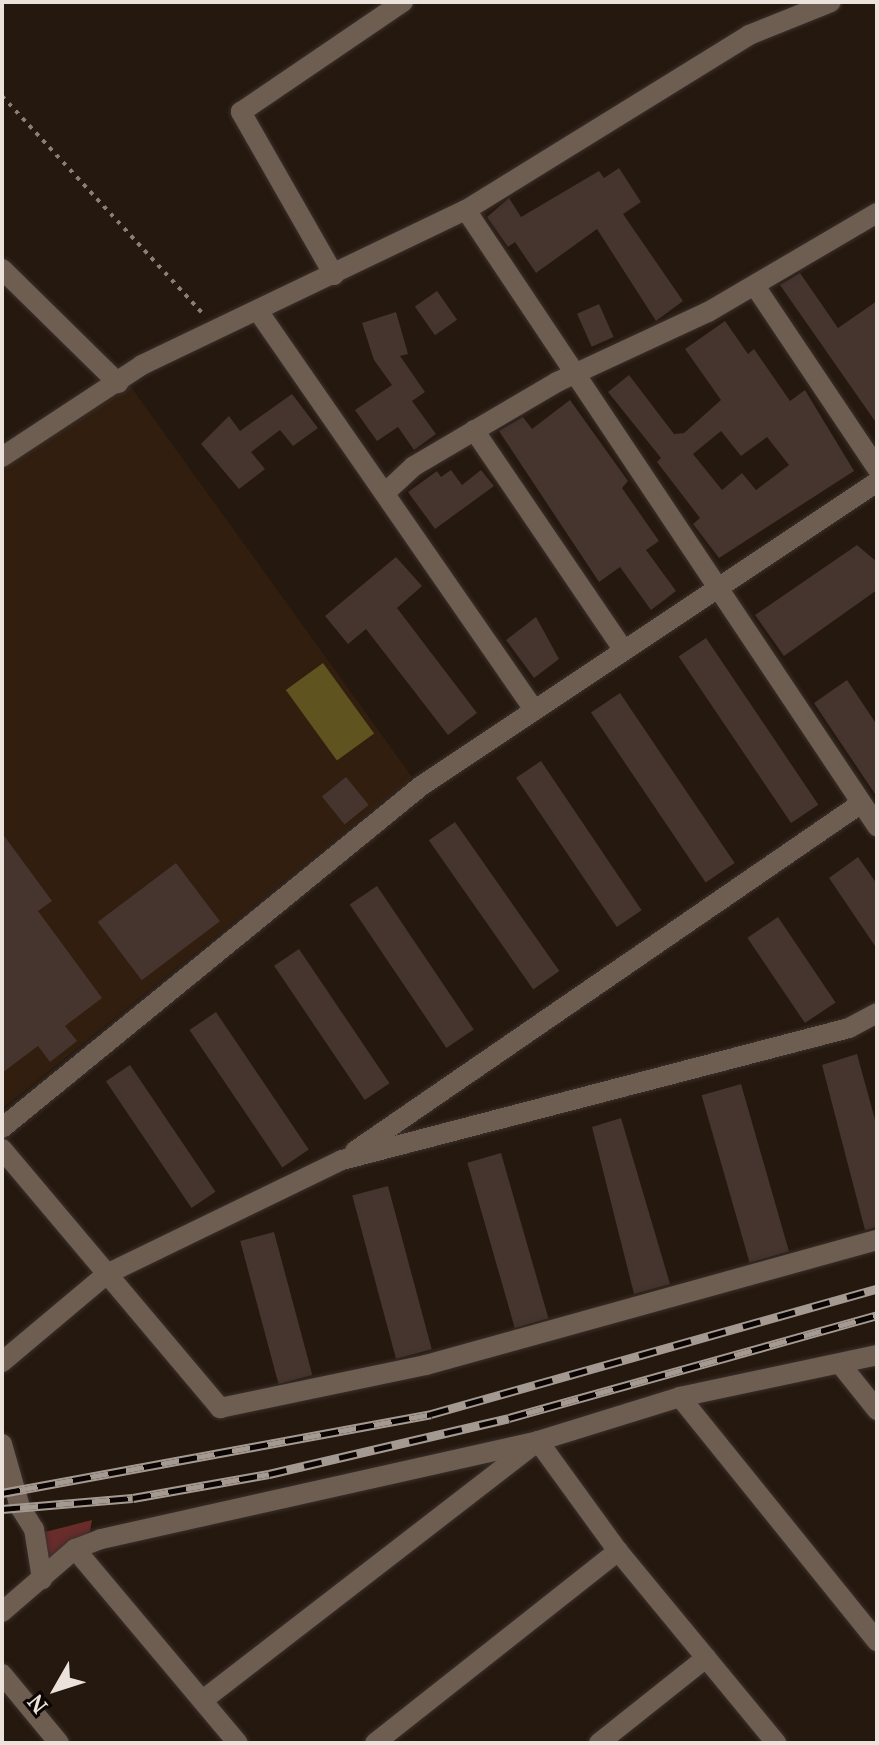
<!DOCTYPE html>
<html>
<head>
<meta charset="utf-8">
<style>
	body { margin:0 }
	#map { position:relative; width:879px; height:1745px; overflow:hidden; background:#25180e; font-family:"PT Serif",serif }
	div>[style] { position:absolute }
	.built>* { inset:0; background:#311e0f }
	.green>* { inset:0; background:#682c2b }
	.water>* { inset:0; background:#5f5320; transform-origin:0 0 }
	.building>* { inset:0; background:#46342e; transform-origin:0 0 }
	.path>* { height:4px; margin-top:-2px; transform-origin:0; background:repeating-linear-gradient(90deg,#8a7f77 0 4px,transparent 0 10px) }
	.roads { filter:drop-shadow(0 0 2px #3a302c) drop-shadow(0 0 2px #3a302c) }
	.street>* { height:20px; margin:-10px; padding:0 10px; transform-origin:10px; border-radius:10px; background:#6e5e52 }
	.rail>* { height:9px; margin-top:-4.5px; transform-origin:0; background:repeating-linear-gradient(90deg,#0a0503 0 18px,#a59a92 0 36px); box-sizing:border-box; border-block:2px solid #a59a92 }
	span { translate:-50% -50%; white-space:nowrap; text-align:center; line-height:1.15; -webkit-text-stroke:6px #0a0503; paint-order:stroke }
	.frame { position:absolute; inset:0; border:4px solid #ebe2db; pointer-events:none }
	.north { position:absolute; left:16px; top:1649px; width:80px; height:80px; -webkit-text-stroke:6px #0a0503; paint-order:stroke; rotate:231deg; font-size:22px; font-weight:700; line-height:32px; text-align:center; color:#ebe2db }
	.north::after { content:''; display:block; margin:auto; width:28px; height:36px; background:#ebe2db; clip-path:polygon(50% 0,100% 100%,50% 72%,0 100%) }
</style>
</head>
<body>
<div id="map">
	<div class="built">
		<div style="clip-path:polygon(128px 383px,412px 777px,2px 1109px,2px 465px)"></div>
	</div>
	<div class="green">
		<div style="clip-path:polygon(92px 1520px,90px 1531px,47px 1566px,41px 1533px)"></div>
	</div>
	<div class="water">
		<div style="left:323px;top:663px;width:87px;height:46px;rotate:54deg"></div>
	</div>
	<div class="building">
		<div style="clip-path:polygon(619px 168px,641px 202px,623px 214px,683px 301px,656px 321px,597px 229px,536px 273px,515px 242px,508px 247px,487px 217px,509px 198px,521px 217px,599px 171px,604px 178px)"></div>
		<div style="clip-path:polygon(800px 273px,838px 328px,877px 301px,877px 424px,780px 285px)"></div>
		<div style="left:437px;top:291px;width:35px;height:27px;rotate:55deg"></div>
		<div style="left:599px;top:304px;width:36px;height:24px;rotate:66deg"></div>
		<div style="clip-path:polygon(396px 312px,408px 354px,400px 356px,425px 392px,412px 401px,436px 434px,414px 450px,398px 427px,377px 441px,355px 410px,392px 385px,374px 360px,362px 323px)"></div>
		<div style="clip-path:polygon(evenodd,725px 321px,748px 354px,754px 349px,790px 401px,805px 390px,854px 471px,719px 558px,693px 524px,700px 518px,657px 462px,661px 458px,608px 392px,629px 375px,674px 434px,684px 433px,721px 400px,685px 349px,725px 321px,721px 431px,741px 456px,767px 437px,789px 465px,756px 490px,742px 473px,722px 490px,693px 454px,721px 431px)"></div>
		<div style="clip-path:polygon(292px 394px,318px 428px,293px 446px,280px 430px,251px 452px,265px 469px,239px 489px,201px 444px,229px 416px,240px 431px)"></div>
		<div style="clip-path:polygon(570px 400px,628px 481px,622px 488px,659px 541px,646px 550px,676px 591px,651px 610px,620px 567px,599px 582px,499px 431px,523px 417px,532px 429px)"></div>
		<div style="clip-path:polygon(451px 470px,462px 485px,481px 470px,494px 486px,435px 529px,408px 492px,437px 471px,441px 477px)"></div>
		<div style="clip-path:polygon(857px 545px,877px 562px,877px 590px,784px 656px,755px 615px)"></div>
		<div style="clip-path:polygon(396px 557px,422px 586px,397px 608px,477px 713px,448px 735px,366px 629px,348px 644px,325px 616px)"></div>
		<div style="clip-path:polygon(536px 617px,559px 659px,534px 678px,506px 640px)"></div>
		<div style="left:706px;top:638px;width:201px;height:33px;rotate:56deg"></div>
		<div style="clip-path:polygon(847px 680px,877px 725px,877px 797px,814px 703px)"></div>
		<div style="left:620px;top:693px;width:205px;height:35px;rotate:56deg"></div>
		<div style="left:541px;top:761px;width:180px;height:30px;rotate:56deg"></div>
		<div style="left:346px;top:777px;width:36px;height:31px;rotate:51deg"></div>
		<div style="left:455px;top:822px;width:182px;height:32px;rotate:55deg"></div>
		<div style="clip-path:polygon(2px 833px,52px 901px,38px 911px,102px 998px,65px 1026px,77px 1041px,50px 1062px,38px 1046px,2px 1073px)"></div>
		<div style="clip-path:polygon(858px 857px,877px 884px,877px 949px,829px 878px)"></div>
		<div style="left:176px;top:863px;width:73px;height:98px;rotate:53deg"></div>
		<div style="left:377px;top:886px;width:173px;height:33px;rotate:56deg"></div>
		<div style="left:778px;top:917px;width:103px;height:37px;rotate:56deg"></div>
		<div style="left:299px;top:949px;width:162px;height:30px;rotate:56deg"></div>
		<div style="left:216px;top:1012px;width:166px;height:32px;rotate:56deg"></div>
		<div style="clip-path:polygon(857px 1054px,877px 1127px,877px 1227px,865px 1230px,822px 1065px)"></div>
		<div style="left:130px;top:1065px;width:153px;height:29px;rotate:56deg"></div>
		<div style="left:741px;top:1084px;width:174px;height:41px;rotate:74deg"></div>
		<div style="clip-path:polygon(621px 1118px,670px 1284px,634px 1294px,592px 1127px)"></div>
		<div style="left:501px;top:1153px;width:172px;height:35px;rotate:74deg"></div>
		<div style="left:388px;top:1186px;width:169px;height:37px;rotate:75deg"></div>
		<div style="left:274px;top:1232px;width:148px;height:35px;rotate:75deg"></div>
	</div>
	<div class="path">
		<div style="left:2px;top:96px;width:295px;rotate:47.3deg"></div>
	</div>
	<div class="roads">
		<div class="street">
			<div style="left:466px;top:210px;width:741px;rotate:56.29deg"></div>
			<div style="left:2px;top:269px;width:163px;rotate:44.5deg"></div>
			<div style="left:334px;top:275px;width:188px;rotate:-119.7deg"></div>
			<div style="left:241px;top:112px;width:196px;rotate:-34.2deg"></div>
			<div style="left:755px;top:286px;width:219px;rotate:56.2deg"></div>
			<div style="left:258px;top:311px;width:483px;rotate:55.3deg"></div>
			<div style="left:474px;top:430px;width:265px;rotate:55.8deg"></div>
			<div style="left:2px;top:457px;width:168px;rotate:-33.3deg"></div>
			<div style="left:142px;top:365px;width:359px;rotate:-25.6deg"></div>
			<div style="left:466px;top:210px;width:333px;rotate:-31.7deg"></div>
			<div style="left:749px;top:35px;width:88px;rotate:-21.9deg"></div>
			<div style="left:386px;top:492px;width:38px;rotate:-43deg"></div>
			<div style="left:414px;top:466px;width:166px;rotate:-30.4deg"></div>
			<div style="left:557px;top:382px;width:166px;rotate:-24.9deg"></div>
			<div style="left:708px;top:312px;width:196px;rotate:-30.4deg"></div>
			<div style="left:2px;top:1128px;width:541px;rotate:-39.22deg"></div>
			<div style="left:421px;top:786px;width:548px;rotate:-33.69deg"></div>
			<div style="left:2px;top:1149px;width:339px;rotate:49.9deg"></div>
			<div style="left:220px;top:1408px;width:210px;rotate:-11.8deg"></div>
			<div style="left:426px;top:1365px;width:468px;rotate:-15.5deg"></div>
			<div style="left:355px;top:1151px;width:613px;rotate:-34.49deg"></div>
			<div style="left:2px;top:1362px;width:137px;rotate:-40deg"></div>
			<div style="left:107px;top:1274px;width:261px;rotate:-25.9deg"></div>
			<div style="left:342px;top:1160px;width:524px;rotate:-14.59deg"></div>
			<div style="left:849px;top:1028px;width:32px;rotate:-28deg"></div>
			<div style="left:841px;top:1365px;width:58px;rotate:51.3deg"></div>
			<div style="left:680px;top:1397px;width:314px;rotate:51.1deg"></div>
			<div style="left:2px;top:1444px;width:66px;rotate:74.1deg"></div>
			<div style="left:20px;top:1507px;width:26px;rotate:58deg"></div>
			<div style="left:34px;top:1529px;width:51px;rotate:80.9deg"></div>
			<div style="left:75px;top:1549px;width:253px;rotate:50deg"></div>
			<div style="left:2px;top:1612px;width:96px;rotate:-40.8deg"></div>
			<div style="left:75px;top:1549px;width:28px;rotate:-21deg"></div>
			<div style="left:101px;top:1539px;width:448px;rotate:-12.6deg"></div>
			<div style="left:538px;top:1441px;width:149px;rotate:-17.2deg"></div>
			<div style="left:680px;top:1397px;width:201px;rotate:-12deg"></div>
			<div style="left:2px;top:1674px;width:89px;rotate:50.4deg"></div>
			<div style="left:203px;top:1700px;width:423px;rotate:-37.7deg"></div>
			<div style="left:538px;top:1441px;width:136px;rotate:54deg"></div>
			<div style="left:618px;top:1551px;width:249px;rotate:50.5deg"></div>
			<div style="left:375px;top:1743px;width:310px;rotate:-38.3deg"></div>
			<div style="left:599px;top:1743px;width:137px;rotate:-38.5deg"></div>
		</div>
	</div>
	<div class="rail">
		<div style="left:2px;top:1493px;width:436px;rotate:-10.4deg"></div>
		<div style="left:431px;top:1414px;width:463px;rotate:-15.7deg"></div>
		<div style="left:2px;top:1509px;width:131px;rotate:-4.8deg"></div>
		<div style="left:133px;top:1498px;width:138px;rotate:-10deg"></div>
		<div style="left:269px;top:1474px;width:246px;rotate:-13.1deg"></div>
		<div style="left:509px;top:1418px;width:382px;rotate:-15.6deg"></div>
	</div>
	<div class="frame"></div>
	<div class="north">N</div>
</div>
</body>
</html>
